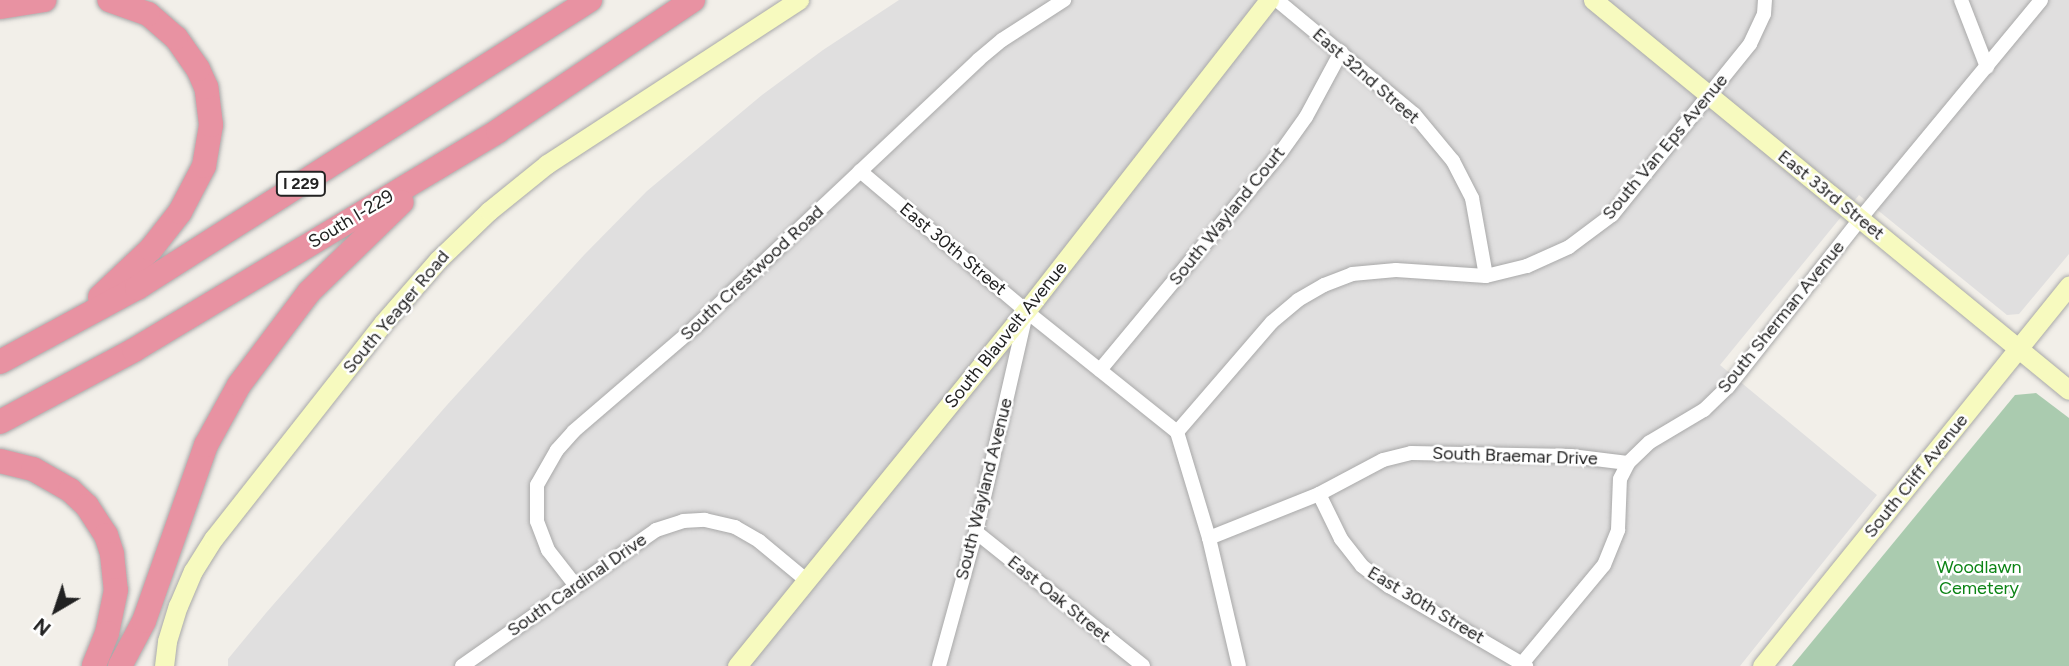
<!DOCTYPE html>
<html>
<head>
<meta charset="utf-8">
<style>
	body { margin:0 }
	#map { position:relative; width:2069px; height:666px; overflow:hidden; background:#f2efe9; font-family:Figtree,sans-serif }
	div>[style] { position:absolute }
	.residential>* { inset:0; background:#e0dfdf }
	.cemetery>* { inset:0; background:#aacbaf }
	.roads { filter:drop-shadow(0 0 2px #a9a9a9) drop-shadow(0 0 2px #a9a9a9) }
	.street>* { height:14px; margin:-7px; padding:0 7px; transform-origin:7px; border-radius:7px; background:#fff }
	.secondary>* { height:19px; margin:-9.5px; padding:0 9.5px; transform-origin:9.5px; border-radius:9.5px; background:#f7fabf }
	.highway>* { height:24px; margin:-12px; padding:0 12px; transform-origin:12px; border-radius:12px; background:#e892a2 }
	span { translate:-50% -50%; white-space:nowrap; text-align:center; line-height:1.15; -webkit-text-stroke:5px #fff; paint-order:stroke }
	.shield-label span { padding:2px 5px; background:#fff; border:2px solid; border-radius:5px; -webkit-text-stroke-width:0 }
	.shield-label { font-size:16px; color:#222; font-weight:700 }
	.street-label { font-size:18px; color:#222 }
	.park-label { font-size:18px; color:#0c8416 }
	.north { position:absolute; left:21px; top:575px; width:70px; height:70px; -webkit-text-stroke:5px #fff; paint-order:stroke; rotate:219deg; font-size:19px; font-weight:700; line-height:28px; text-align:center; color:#222 }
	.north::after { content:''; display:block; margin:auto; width:24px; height:32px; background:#222; clip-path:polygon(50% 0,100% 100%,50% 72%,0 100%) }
</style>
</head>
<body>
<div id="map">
	<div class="residential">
		<div style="clip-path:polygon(899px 0,2069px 0,2069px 254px,2019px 314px,2007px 315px,1859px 195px,1720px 365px,1877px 495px,1740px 666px,228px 666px,228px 659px,266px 613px,447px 405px,584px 255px,647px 191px,762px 95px,823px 50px)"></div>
	</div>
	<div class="cemetery">
		<div style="clip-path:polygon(2036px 393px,2069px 418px,2069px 666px,1792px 666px,2015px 395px)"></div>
	</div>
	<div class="roads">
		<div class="street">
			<div style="left:1277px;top:0;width:178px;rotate:39.8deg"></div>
			<div style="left:1414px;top:114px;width:61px;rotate:50.3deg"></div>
			<div style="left:1453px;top:161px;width:42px;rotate:62.8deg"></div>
			<div style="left:1472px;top:198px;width:79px;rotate:79.8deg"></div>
			<div style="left:1961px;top:0;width:72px;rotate:68.8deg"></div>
			<div style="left:860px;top:171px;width:217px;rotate:40.1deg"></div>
			<div style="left:1026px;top:311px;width:193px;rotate:38.7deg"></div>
			<div style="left:1100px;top:370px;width:283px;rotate:-50.3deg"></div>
			<div style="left:1281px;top:152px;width:43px;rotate:-54.5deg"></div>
			<div style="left:1306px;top:117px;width:74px;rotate:-61.7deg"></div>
			<div style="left:1177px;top:432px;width:145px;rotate:-49.2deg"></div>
			<div style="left:1272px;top:322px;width:34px;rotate:-40deg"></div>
			<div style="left:1298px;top:300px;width:30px;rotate:-30deg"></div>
			<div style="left:1324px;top:285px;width:30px;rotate:-21deg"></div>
			<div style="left:1352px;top:274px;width:44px;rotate:-5.2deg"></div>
			<div style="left:1396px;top:270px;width:90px;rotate:3.8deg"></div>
			<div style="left:1486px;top:276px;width:42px;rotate:-13.7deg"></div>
			<div style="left:1527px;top:266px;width:46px;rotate:-24.3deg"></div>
			<div style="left:1569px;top:247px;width:54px;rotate:-36.7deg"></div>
			<div style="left:1612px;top:215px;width:220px;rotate:-51.1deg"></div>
			<div style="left:1750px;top:44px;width:33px;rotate:-65deg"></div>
			<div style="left:1764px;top:14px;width:14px;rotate:-86deg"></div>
			<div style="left:1177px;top:432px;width:111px;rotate:73.2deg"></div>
			<div style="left:1209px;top:538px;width:131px;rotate:76.8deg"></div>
			<div style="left:1319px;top:494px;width:50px;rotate:63.9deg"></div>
			<div style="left:1341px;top:539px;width:34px;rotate:52deg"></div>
			<div style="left:1362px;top:566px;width:34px;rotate:37deg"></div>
			<div style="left:1389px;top:586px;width:159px;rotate:30.3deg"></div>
			<div style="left:976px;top:532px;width:214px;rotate:38.7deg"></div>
			<div style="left:1209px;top:538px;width:118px;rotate:-21.8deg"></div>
			<div style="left:1319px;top:494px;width:72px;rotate:-28deg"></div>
			<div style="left:1383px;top:460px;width:29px;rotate:-14deg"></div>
			<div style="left:1411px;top:453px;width:160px;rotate:1.1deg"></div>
			<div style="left:1571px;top:456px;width:57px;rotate:7deg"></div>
			<div style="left:576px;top:586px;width:46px;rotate:-127.9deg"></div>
			<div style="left:548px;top:550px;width:31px;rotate:-111deg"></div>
			<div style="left:537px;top:521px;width:36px;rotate:-90deg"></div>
			<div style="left:537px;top:485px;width:40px;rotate:-60.3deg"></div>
			<div style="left:557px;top:450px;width:25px;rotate:-48deg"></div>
			<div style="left:574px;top:431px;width:161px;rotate:-40.7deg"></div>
			<div style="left:696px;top:326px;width:388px;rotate:-43.3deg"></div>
			<div style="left:978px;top:60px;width:31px;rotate:-40deg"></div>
			<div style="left:1002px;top:40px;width:74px;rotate:-32.8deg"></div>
			<div style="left:462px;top:666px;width:237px;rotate:-35deg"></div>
			<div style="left:656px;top:530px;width:28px;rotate:-18deg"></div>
			<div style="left:683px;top:521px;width:22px;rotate:-3deg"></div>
			<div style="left:705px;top:520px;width:31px;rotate:13deg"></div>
			<div style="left:735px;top:527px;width:28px;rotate:30deg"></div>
			<div style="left:759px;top:541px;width:61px;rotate:39.7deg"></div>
			<div style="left:939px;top:666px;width:139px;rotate:-74.6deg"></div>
			<div style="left:976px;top:532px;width:224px;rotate:-77.1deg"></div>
			<div style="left:1520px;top:666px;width:131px;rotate:-50.3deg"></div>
			<div style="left:1604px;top:565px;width:38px;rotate:-68deg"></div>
			<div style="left:1618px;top:530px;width:51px;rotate:-87.8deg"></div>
			<div style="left:1620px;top:479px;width:18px;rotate:-63deg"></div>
			<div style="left:1628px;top:463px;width:30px;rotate:-44deg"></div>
			<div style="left:1650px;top:442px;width:63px;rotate:-30.7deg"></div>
			<div style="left:1704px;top:410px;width:33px;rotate:-44deg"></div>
			<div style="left:1728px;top:387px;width:214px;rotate:-51.8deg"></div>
			<div style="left:1860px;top:219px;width:284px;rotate:-50.4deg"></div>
		</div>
		<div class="secondary">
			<div style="left:1593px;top:0;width:615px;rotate:39.33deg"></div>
			<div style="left:164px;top:666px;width:25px;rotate:-83deg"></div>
			<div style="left:167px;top:641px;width:37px;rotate:-73deg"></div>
			<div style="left:178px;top:606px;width:38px;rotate:-67deg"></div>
			<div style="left:193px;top:571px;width:39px;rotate:-58deg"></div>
			<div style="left:214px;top:538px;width:273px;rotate:-51.8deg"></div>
			<div style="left:383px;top:323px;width:84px;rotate:-48.9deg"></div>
			<div style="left:438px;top:260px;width:71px;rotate:-43.9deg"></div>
			<div style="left:489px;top:211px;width:75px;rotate:-39deg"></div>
			<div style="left:547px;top:164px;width:301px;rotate:-33.1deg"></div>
			<div style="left:737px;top:666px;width:458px;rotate:-50.9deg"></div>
			<div style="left:1026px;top:311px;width:395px;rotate:-52deg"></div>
			<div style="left:1762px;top:666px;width:489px;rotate:-51.1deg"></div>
		</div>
		<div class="highway">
			<div style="left:0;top:7px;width:45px;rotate:-9deg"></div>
			<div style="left:100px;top:297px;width:70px;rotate:-43.3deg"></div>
			<div style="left:151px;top:249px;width:47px;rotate:-51.9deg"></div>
			<div style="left:180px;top:212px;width:52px;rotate:-62.4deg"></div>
			<div style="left:204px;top:166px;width:42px;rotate:-80.3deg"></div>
			<div style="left:211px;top:125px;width:38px;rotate:-97deg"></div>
			<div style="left:206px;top:87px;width:20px;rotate:-114deg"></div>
			<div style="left:198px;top:69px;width:38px;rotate:-125deg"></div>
			<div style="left:176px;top:38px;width:37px;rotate:-139deg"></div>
			<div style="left:148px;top:14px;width:41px;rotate:-160.3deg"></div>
			<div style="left:0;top:362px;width:156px;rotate:-28.4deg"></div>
			<div style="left:137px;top:288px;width:537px;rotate:-32.45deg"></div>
			<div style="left:0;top:422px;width:152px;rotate:-28.2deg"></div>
			<div style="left:134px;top:350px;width:425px;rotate:-31deg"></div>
			<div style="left:498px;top:131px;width:235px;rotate:-33.9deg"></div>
			<div style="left:0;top:461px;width:34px;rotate:14deg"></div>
			<div style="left:33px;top:469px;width:43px;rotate:29.6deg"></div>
			<div style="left:70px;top:490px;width:23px;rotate:43deg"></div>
			<div style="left:87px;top:506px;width:35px;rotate:57deg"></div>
			<div style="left:106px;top:535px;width:20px;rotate:72deg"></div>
			<div style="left:112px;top:554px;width:36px;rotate:84deg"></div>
			<div style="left:116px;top:590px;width:44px;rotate:101.8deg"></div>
			<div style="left:107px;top:633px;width:35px;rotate:112deg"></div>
			<div style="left:120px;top:666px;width:51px;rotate:-61.9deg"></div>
			<div style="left:144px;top:621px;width:187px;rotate:-70.6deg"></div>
			<div style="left:206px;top:445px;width:68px;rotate:-61.2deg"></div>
			<div style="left:239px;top:385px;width:116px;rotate:-53deg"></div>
			<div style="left:309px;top:292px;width:129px;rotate:-44.1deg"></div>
		</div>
	</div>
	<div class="shield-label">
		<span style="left:301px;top:184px">I 229</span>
	</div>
	<div class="street-label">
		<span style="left:1366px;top:76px;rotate:41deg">East 32nd Street</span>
		<span style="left:1665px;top:147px;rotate:-50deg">South Van Eps Avenue</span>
		<span style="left:1831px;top:195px;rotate:39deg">East 33rd Street</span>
		<span style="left:1227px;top:216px;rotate:-51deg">South Wayland Court</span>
		<span style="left:351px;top:219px;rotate:-31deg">South I-229</span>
		<span style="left:953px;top:249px;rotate:40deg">East 30th Street</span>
		<span style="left:752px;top:273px;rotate:-43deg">South Crestwood Road</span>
		<span style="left:396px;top:312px;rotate:-50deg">South Yeager Road</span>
		<span style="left:1781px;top:317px;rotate:-51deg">South Sherman Avenue</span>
		<span style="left:1006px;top:335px;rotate:-51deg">South Blauvelt Avenue</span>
		<span style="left:1515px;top:456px;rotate:2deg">South Braemar Drive</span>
		<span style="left:1916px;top:476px;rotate:-51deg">South Cliff Avenue</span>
		<span style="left:984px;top:489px;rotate:-76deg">South Wayland Avenue</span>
		<span style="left:577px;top:585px;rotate:-35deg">South Cardinal Drive</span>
		<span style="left:1059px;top:599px;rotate:39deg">East Oak Street</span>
		<span style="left:1426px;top:605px;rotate:31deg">East 30th Street</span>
	</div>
	<div class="park-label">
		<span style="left:1979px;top:578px">Woodlawn<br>Cemetery</span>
	</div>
	<div class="north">N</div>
</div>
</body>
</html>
